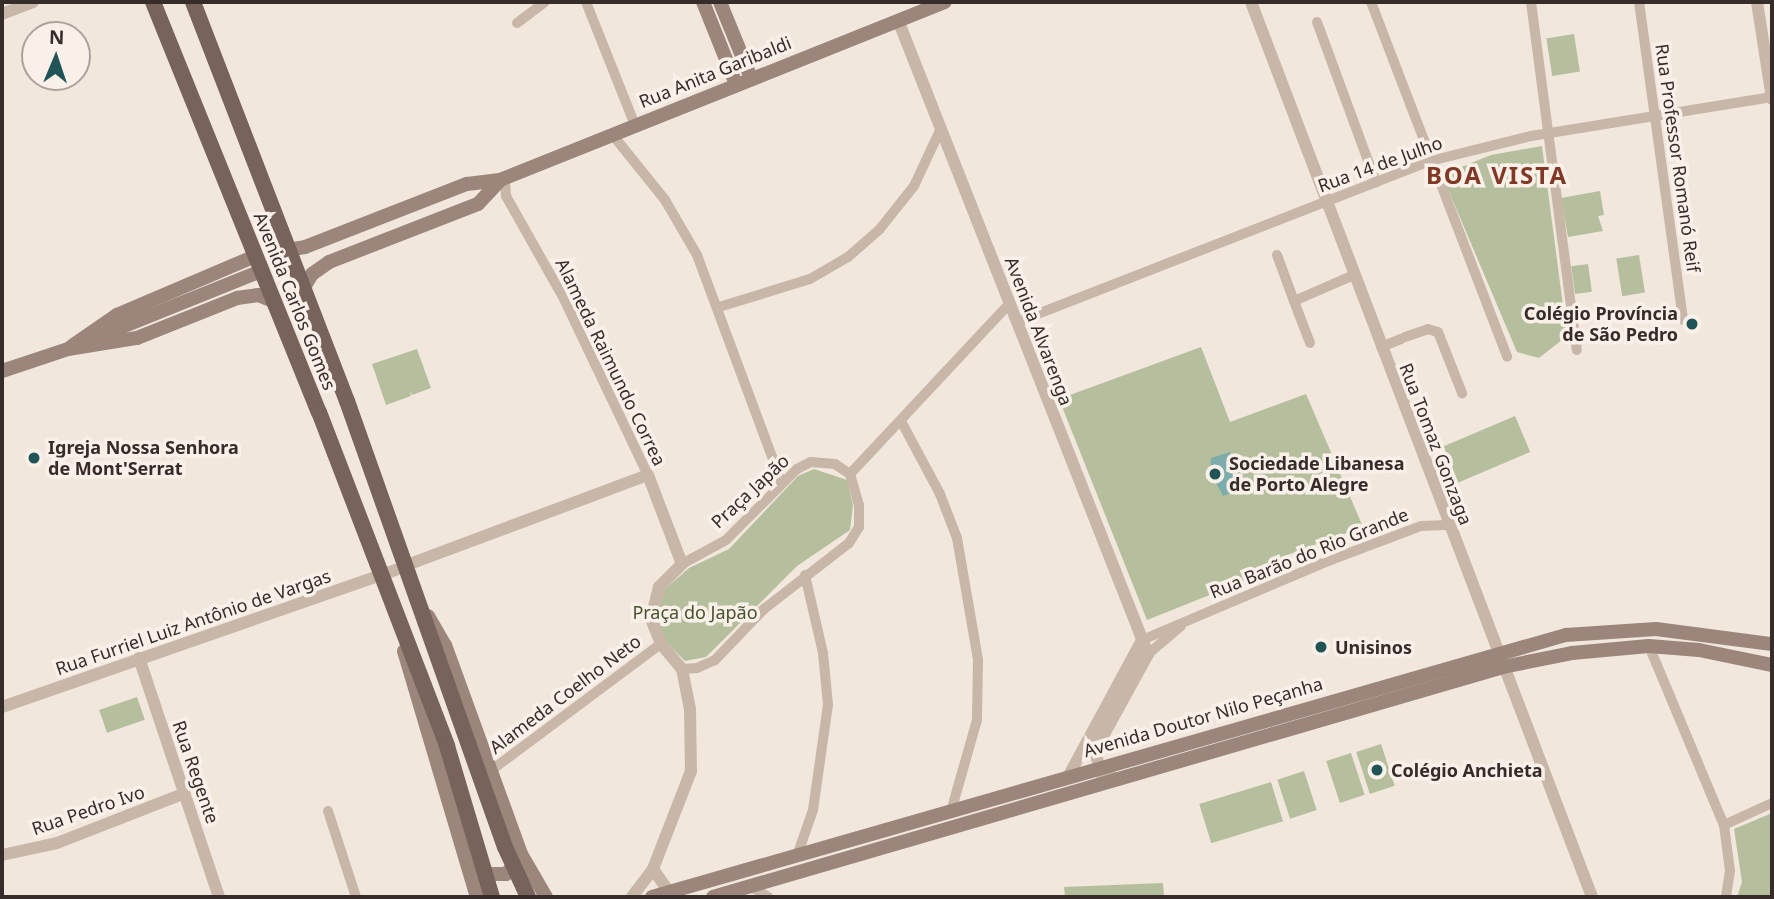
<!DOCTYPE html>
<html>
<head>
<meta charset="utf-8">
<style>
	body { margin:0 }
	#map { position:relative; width:1774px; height:899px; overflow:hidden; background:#f1e7dd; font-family:"Noto Sans",sans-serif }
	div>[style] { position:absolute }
	.green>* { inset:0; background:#b5bf9d; transform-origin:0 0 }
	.water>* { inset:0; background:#7dacad }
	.secondary-tunnel>* { height:14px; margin-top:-7px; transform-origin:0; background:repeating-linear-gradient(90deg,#ccc2b9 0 14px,transparent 0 21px) }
	.minor>* { height:10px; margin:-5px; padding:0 5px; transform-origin:5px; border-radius:5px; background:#c8b7a9 }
	.tertiary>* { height:12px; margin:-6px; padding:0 6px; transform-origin:6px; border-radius:6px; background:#c8b7a9 }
	.secondary>* { height:14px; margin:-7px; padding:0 7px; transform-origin:7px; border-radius:7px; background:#9c867b }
	.primary>* { height:16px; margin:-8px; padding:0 8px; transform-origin:8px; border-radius:8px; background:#77635b }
	.dots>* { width:19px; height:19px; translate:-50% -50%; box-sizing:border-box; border:4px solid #f9f1e9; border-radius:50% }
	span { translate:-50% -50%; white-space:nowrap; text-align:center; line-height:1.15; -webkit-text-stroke:7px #f9f1e9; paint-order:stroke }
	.street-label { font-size:18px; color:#362c29 }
	.poi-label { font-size:18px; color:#362c29; font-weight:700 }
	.right { translate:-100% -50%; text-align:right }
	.left { translate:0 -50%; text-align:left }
	.park-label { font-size:18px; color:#47532e }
	.district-label { font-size:24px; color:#813926; font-weight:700; letter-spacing:2px }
	.frame { position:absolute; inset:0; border:4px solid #362c29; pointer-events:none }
	.north { position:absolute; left:21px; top:21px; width:70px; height:70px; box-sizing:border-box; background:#f9f1e9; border:2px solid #aba29c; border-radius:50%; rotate:2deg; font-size:19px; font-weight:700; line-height:28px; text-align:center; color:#362c29 }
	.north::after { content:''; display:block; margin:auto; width:24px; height:32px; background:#205456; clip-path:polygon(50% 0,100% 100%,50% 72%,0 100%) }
</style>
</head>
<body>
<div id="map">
	<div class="green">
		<div style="left:1574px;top:34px;width:38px;height:28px;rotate:81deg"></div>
		<div style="clip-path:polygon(1542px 146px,1567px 336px,1539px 358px,1517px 352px,1442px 175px,1491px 155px)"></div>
		<div style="clip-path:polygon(1600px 191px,1604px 215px,1598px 216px,1603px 231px,1568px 237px,1561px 198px)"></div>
		<div style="left:1639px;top:255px;width:38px;height:23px;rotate:81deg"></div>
		<div style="left:1588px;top:264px;width:28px;height:17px;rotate:82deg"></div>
		<div style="clip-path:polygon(1201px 347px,1230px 422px,1306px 394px,1363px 527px,1279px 558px,1282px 566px,1147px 620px,1059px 399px)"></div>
		<div style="clip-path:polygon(417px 349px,431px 388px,412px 395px,410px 390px,411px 396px,386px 405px,372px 364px)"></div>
		<div style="left:1515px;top:416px;width:39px;height:78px;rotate:67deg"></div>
		<div style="clip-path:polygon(814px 469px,847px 480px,853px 505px,850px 530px,797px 566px,706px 657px,685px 661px,665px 641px,656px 617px,664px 590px,689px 568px,729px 549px,798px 476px)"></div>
		<div style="left:137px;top:697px;width:24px;height:40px;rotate:71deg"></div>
		<div style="left:1381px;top:744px;width:44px;height:26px;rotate:72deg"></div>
		<div style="left:1351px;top:753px;width:44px;height:26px;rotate:72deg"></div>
		<div style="left:1304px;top:771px;width:41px;height:28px;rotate:72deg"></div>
		<div style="left:1271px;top:782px;width:41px;height:75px;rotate:73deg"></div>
		<div style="clip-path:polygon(1772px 813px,1772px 897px,1737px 897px,1742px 882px,1734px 829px)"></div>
		<div style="clip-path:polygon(1163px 883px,1164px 897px,1065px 897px,1064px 887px)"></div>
	</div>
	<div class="water">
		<div style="clip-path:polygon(1230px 452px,1240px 490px,1223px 496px,1210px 471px,1211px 458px)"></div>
	</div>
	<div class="secondary-tunnel">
		<div style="left:256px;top:273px;width:46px;rotate:-21.6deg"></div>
	</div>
	<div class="minor">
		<div style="left:586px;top:2px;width:132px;rotate:68.3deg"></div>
		<div style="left:1371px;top:2px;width:380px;rotate:69deg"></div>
		<div style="left:1531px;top:2px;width:351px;rotate:82.5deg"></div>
		<div style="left:1639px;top:2px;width:321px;rotate:82.1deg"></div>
		<div style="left:1317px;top:22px;width:171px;rotate:69.8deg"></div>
		<div style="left:517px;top:23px;width:35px;rotate:-37deg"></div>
		<div style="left:612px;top:134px;width:85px;rotate:51.2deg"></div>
		<div style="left:665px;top:200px;width:64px;rotate:59.8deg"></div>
		<div style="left:697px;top:255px;width:243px;rotate:69.6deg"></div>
		<div style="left:505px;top:178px;width:18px;rotate:87deg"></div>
		<div style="left:506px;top:196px;width:118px;rotate:60.6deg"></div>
		<div style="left:564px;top:299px;width:195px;rotate:64.5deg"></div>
		<div style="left:1277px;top:255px;width:49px;rotate:69.7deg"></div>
		<div style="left:719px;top:307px;width:95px;rotate:-17.1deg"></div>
		<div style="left:810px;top:279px;width:44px;rotate:-30.1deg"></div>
		<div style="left:848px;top:257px;width:41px;rotate:-41.1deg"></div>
		<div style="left:879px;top:230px;width:56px;rotate:-51.5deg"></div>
		<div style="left:914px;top:186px;width:64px;rotate:-65deg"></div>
		<div style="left:1017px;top:322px;width:443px;rotate:-21.3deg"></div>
		<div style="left:1430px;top:161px;width:104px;rotate:-13.9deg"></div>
		<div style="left:1531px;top:136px;width:244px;rotate:-9.2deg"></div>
		<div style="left:1405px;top:337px;width:24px;rotate:-19deg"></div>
		<div style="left:1428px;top:329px;width:10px;rotate:17deg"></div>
		<div style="left:1438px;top:332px;width:66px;rotate:68.5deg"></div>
		<div style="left:1310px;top:343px;width:45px;rotate:-110.9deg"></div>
		<div style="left:1294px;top:301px;width:65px;rotate:-23.4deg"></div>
		<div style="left:1381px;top:347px;width:22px;rotate:-22deg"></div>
		<div style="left:901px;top:421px;width:83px;rotate:61.9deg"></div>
		<div style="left:940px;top:494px;width:47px;rotate:68.9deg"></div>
		<div style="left:957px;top:538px;width:124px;rotate:80.2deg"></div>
		<div style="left:978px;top:660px;width:60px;rotate:91deg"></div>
		<div style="left:977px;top:720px;width:95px;rotate:105.9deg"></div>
		<div style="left:850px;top:474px;width:234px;rotate:-46.9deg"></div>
		<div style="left:682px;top:564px;width:50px;rotate:-28.6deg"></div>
		<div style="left:726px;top:540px;width:100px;rotate:-45deg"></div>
		<div style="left:797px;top:469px;width:16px;rotate:-27deg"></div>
		<div style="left:811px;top:462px;width:24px;rotate:5deg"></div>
		<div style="left:835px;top:464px;width:18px;rotate:34deg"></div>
		<div style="left:850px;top:474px;width:32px;rotate:74deg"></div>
		<div style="left:859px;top:505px;width:22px;rotate:90deg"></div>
		<div style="left:859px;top:527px;width:19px;rotate:122deg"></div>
		<div style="left:849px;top:543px;width:108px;rotate:142.2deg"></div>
		<div style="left:764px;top:609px;width:71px;rotate:133.9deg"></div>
		<div style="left:715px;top:660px;width:20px;rotate:156deg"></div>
		<div style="left:697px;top:668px;width:15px;rotate:176deg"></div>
		<div style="left:1142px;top:640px;width:202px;rotate:-23deg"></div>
		<div style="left:1328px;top:561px;width:99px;rotate:-20.6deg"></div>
		<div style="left:1421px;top:526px;width:26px;rotate:-2deg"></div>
		<div style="left:1649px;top:646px;width:194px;rotate:67.3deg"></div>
		<div style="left:1724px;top:825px;width:46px;rotate:82.6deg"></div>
		<div style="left:1730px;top:871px;width:26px;rotate:99deg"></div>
		<div style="left:1148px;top:654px;width:43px;rotate:-40.3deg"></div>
		<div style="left:489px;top:772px;width:214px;rotate:-36.7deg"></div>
		<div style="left:328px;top:811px;width:90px;rotate:72deg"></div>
		<div style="left:1724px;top:825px;width:53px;rotate:-24.6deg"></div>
		<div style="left:797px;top:856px;width:49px;rotate:-70.8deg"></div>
		<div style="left:813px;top:810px;width:106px;rotate:-81.9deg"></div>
		<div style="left:828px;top:705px;width:52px;rotate:-95.5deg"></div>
		<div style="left:823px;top:653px;width:80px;rotate:-103deg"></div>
		<div style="left:750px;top:886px;width:21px;rotate:31deg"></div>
	</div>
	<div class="tertiary">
		<div style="left:1251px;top:2px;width:958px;rotate:69.14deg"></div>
		<div style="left:1757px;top:2px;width:98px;rotate:81.2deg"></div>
		<div style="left:2px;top:14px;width:33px;rotate:-21deg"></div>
		<div style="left:898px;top:20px;width:682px;rotate:68.48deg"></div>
		<div style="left:1148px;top:654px;width:111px;rotate:118.7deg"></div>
		<div style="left:1095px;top:751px;width:23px;rotate:75deg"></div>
		<div style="left:1101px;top:773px;width:18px;rotate:19deg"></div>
		<div style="left:407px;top:565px;width:257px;rotate:-20.5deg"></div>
		<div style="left:648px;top:475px;width:95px;rotate:69.1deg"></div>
		<div style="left:682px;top:564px;width:33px;rotate:135deg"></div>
		<div style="left:659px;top:587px;width:33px;rotate:104deg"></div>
		<div style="left:651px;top:619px;width:27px;rotate:68deg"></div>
		<div style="left:661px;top:644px;width:33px;rotate:50deg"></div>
		<div style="left:682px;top:669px;width:41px;rotate:78.7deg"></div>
		<div style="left:690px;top:709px;width:62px;rotate:89.1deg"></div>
		<div style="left:691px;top:771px;width:105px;rotate:111.2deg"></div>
		<div style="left:653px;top:869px;width:35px;rotate:127deg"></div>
		<div style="left:139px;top:658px;width:252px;rotate:71.5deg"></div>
		<div style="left:2px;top:707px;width:417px;rotate:-19.2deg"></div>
		<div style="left:1068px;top:777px;width:156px;rotate:-61.6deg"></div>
		<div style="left:2px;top:855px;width:56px;rotate:-12.3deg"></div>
		<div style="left:57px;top:843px;width:137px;rotate:-21.3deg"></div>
		<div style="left:653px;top:869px;width:28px;rotate:55deg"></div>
	</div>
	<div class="secondary">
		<div style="left:703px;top:2px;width:88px;rotate:68.1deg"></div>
		<div style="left:720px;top:2px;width:82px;rotate:67.8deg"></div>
		<div style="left:287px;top:250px;width:18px;rotate:-9deg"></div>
		<div style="left:305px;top:247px;width:174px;rotate:-21.3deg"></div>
		<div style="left:467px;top:184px;width:33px;rotate:-7deg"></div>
		<div style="left:500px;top:180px;width:479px;rotate:-21.8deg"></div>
		<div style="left:303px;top:289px;width:17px;rotate:-59deg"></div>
		<div style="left:312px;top:274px;width:21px;rotate:-35deg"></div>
		<div style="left:329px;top:262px;width:160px;rotate:-21.3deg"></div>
		<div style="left:478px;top:204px;width:33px;rotate:-47deg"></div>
		<div style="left:92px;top:339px;width:177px;rotate:-21.9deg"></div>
		<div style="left:72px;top:346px;width:55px;rotate:-34.6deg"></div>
		<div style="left:117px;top:315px;width:150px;rotate:-23.1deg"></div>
		<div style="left:2px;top:371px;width:70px;rotate:-18.4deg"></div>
		<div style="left:68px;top:349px;width:70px;rotate:-9.1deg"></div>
		<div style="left:137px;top:338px;width:108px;rotate:-21.8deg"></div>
		<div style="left:237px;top:298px;width:21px;rotate:-8deg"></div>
		<div style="left:258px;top:295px;width:17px;rotate:21deg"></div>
		<div style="left:428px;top:616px;width:34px;rotate:60deg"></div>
		<div style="left:445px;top:645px;width:222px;rotate:70deg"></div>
		<div style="left:521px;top:854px;width:50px;rotate:59.8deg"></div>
		<div style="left:404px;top:651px;width:257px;rotate:73.5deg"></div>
		<div style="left:477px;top:874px;width:29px"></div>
		<div style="left:506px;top:874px;width:19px;rotate:-47deg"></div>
		<div style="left:652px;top:897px;width:951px;rotate:-16deg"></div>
		<div style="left:1566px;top:635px;width:90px;rotate:-3.8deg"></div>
		<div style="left:1656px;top:629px;width:117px;rotate:7.4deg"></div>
		<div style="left:713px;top:897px;width:823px;rotate:-16.23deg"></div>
		<div style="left:1503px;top:667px;width:70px;rotate:-11.5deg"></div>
		<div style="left:1572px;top:653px;width:77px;rotate:-5.2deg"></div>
		<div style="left:1649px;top:646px;width:50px;rotate:4.6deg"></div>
		<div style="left:1699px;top:650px;width:75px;rotate:11.6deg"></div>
	</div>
	<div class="primary">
		<div style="left:153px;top:2px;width:442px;rotate:68deg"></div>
		<div style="left:319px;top:412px;width:358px;rotate:69deg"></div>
		<div style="left:447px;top:746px;width:158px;rotate:73.4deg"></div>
		<div style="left:193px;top:2px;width:428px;rotate:68.9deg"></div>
		<div style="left:347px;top:401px;width:473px;rotate:70.5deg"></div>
		<div style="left:505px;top:847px;width:55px;rotate:65.3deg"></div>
	</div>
	<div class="dots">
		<div style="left:1692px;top:324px;background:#205456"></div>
		<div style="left:34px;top:458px;background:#205456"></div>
		<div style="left:1215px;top:474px;background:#205456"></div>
		<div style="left:1321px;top:647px;background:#205456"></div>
		<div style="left:1377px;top:770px;background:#205456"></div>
	</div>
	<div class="street-label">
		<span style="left:715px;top:72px;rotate:-22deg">Rua Anita Garibaldi</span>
		<span style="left:1678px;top:158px;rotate:82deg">Rua Professor Romanó Reif</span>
		<span style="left:1380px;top:164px;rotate:-20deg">Rua 14 de Julho</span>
		<span style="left:295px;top:301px;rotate:68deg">Avenida Carlos Gomes</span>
		<span style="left:1039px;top:331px;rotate:69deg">Avenida Alvarenga</span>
		<span style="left:611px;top:362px;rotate:64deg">Alameda Raimundo Correa</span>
		<span style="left:1436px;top:444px;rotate:69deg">Rua Tomaz Gonzaga</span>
		<span style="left:750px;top:491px;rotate:-43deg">Praça Japão</span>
		<span style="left:1309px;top:553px;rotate:-22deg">Rua Barão do Rio Grande</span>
		<span style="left:193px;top:622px;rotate:-19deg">Rua Furriel Luiz Antônio de Vargas</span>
		<span style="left:565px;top:694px;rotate:-37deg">Alameda Coelho Neto</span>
		<span style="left:1203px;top:717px;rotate:-16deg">Avenida Doutor Nilo Peçanha</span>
		<span style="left:196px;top:772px;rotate:71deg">Rua Regente</span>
		<span style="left:88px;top:810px;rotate:-19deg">Rua Pedro Ivo</span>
	</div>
	<div class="poi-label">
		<span class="right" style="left:1678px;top:324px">Colégio Província<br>de São Pedro</span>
		<span class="left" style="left:48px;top:458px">Igreja Nossa Senhora<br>de Mont'Serrat</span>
		<span class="left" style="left:1229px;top:474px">Sociedade Libanesa<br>de Porto Alegre</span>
		<span class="left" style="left:1335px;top:647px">Unisinos</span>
		<span class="left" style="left:1391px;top:770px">Colégio Anchieta</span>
	</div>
	<div class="park-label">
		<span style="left:695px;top:612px">Praça do Japão</span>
	</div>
	<div class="district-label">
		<span style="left:1497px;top:175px">BOA VISTA</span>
	</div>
	<div class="frame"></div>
	<div class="north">N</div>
</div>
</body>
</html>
